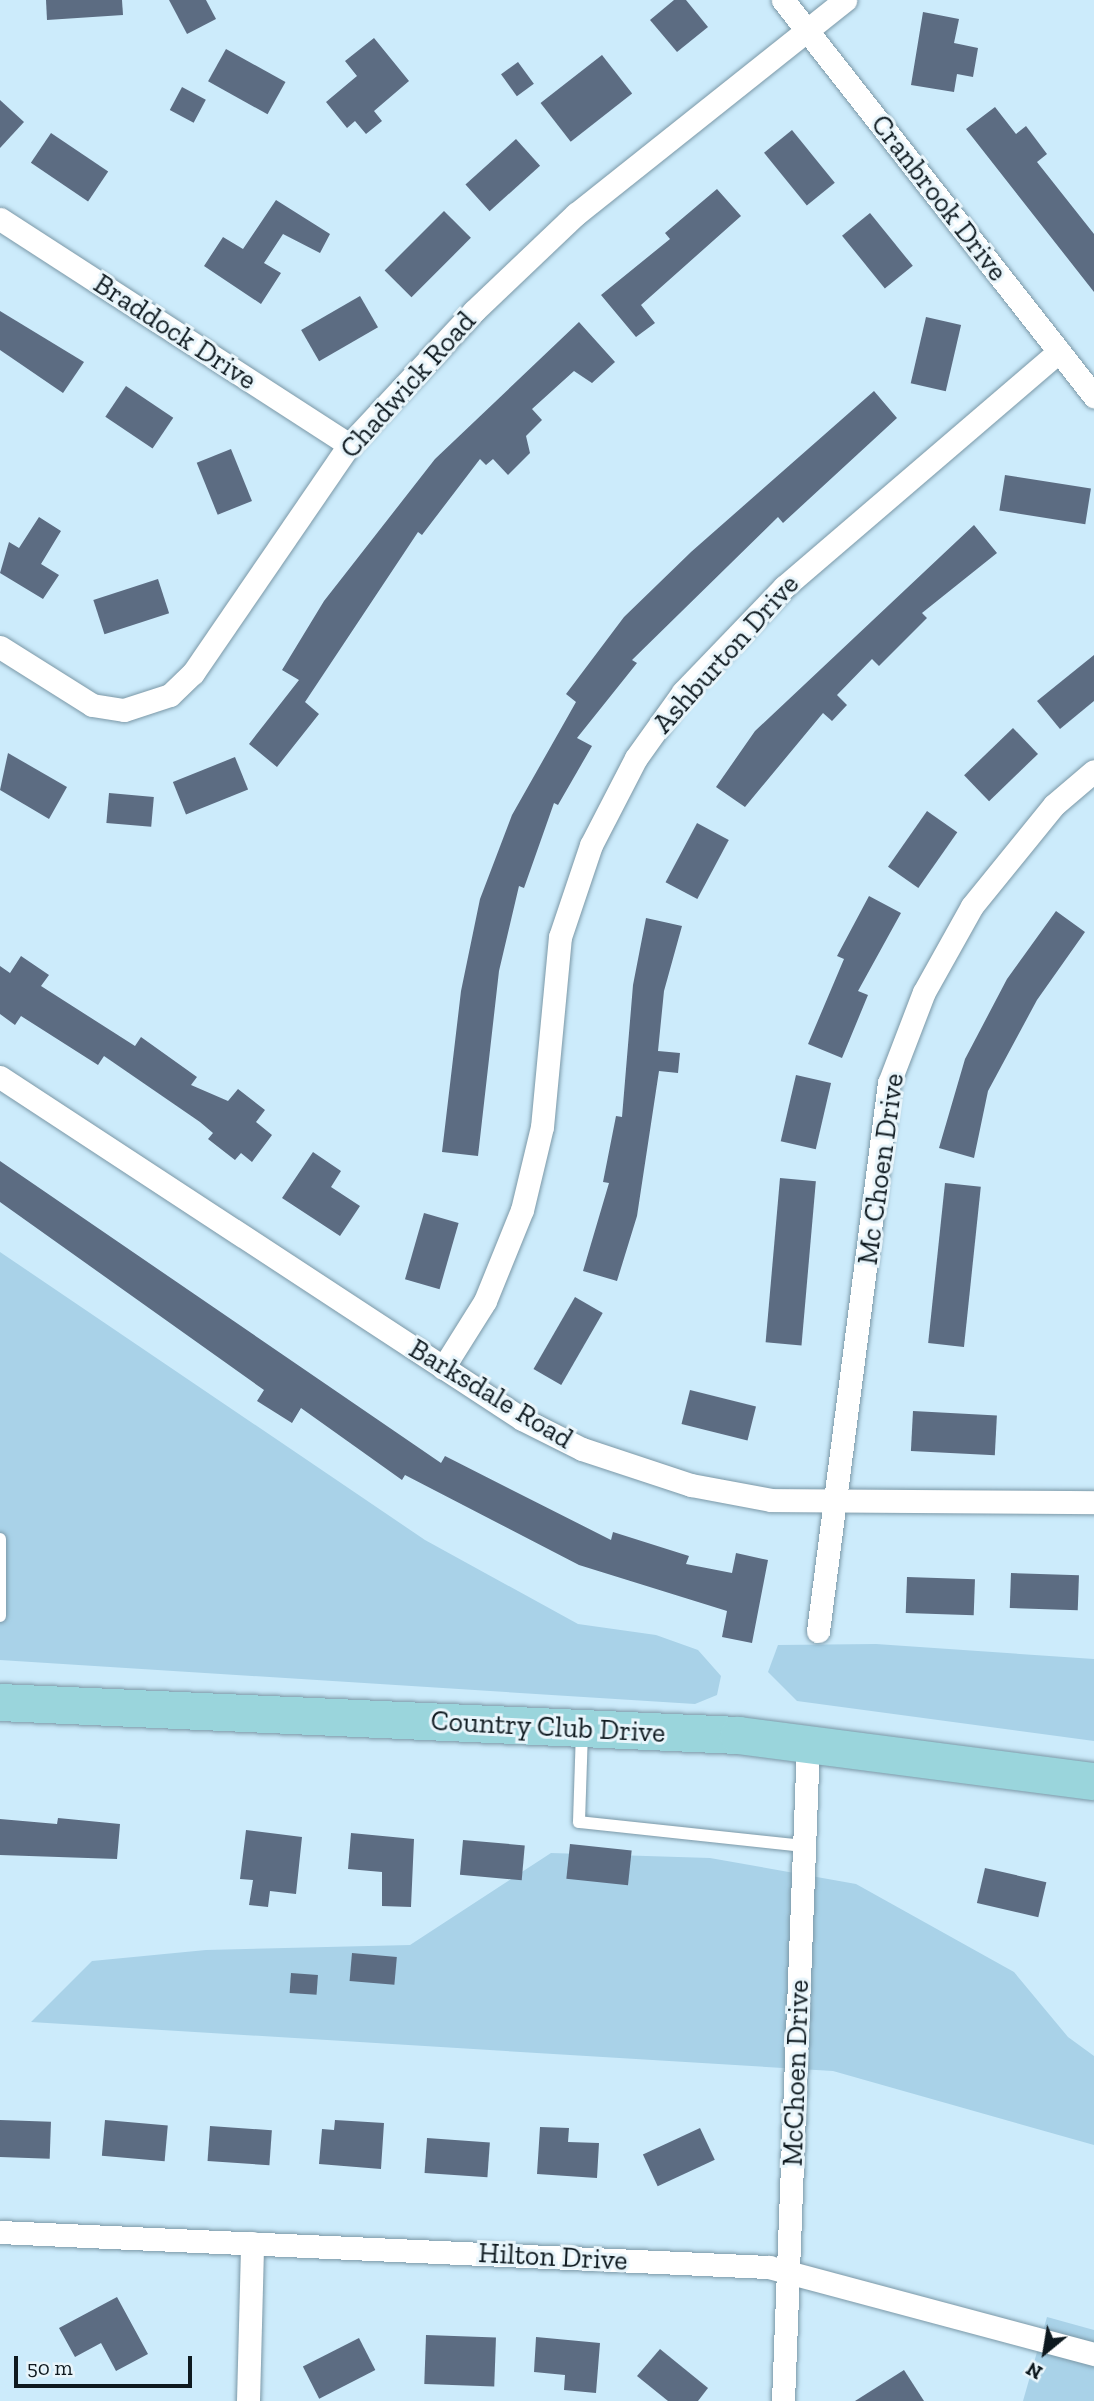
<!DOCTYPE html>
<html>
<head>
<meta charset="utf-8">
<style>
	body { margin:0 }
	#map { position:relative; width:1094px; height:2401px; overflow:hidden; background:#ccebfb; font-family:"Zilla Slab",serif }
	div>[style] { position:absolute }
	.green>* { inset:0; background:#a9d2e8 }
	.building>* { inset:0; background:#5c6c82; transform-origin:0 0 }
	.roads { filter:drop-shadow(0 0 2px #7b98a7) drop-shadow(0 0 2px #7b98a7) }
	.lane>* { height:12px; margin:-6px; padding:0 6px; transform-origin:6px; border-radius:6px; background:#fff }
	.street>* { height:23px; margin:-11.5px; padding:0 11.5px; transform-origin:11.5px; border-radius:11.5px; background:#fff }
	.primary>* { height:37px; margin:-18.5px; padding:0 18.5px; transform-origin:18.5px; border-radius:18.5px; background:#9ad5dc }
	span { translate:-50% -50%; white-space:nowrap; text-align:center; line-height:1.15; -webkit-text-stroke:6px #e8f5fb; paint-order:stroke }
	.street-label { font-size:28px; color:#0e191f }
	.north { position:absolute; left:1010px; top:2317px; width:70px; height:70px; -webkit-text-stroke:5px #e8f5fb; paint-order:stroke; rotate:210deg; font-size:19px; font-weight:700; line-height:28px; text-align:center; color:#0e191f }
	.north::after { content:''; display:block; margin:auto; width:24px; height:32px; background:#0e191f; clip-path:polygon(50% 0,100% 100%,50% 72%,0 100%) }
	.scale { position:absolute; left:14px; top:2356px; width:178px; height:32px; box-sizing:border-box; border:4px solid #0e191f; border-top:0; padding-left:9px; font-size:21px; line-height:24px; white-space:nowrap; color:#0e191f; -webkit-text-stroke:5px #e8f5fb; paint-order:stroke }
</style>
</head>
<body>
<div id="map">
	<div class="green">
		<div style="clip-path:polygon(0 1252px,425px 1540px,578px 1624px,656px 1635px,698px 1650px,721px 1676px,717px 1695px,695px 1704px,0 1660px)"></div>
		<div style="clip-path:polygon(876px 1644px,1094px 1659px,1094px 1741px,797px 1701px,768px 1672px,778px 1645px)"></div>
		<div style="clip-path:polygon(551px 1853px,710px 1858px,856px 1884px,1014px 1972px,1068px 2037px,1094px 2056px,1094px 2145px,833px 2071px,31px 2022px,92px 1961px,206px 1950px,410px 1945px)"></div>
		<div style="clip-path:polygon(1047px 2317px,1094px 2330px,1094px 2401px,1023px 2401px)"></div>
	</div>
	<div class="building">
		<div style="clip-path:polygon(46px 0,122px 0,123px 15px,47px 20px)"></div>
		<div style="clip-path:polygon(169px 0,206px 0,216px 19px,187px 34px)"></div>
		<div style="clip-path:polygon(674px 0,686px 0,708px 27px,677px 52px,650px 20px)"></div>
		<div style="clip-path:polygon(923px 12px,959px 19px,954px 43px,978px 48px,973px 77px,957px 74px,954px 92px,911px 85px)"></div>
		<div style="clip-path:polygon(374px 38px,409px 81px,374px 111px,382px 121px,366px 134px,355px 121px,347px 128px,326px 102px,357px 76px,345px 61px)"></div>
		<div style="left:226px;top:49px;width:68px;height:37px;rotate:29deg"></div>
		<div style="left:602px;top:55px;width:49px;height:78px;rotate:52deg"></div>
		<div style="left:518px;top:62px;width:27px;height:21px;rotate:54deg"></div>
		<div style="left:182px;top:87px;width:27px;height:26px;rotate:28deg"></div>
		<div style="clip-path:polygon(0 100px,24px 122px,0 148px)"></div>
		<div style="clip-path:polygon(995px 107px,1016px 134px,1026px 126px,1047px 154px,1037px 162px,1094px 234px,1094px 292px,966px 129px)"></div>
		<div style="left:792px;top:130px;width:68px;height:36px;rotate:51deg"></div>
		<div style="left:51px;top:133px;width:69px;height:36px;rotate:34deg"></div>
		<div style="left:516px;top:139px;width:36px;height:68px;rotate:48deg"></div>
		<div style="clip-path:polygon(717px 189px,741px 216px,641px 305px,655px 323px,636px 337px,601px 295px,670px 239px,665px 233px)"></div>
		<div style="clip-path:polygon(276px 200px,330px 234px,320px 253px,283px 234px,264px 263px,281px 273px,261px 304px,204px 266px,223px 237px,243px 249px)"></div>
		<div style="left:444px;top:211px;width:38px;height:84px;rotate:45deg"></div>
		<div style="left:870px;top:213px;width:68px;height:36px;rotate:51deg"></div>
		<div style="left:360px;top:296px;width:36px;height:68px;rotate:60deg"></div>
		<div style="clip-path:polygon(0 311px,84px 362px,63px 393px,0 350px)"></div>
		<div style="left:926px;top:317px;width:36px;height:68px;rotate:13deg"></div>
		<div style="clip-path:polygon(579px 322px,615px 362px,592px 383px,574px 371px,532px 409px,542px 420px,526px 436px,530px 453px,508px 475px,493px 459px,486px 465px,480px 459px,422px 535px,418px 532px,305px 702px,319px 714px,277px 767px,249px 744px,299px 680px,282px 670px,324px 601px,435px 459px)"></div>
		<div style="left:126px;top:386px;width:57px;height:37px;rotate:34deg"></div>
		<div style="clip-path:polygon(874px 391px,897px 418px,783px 523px,778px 517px,632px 660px,637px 663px,577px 738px,592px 746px,558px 805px,554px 803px,524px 888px,519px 886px,499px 971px,478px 1156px,442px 1152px,461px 991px,480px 899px,512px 815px,576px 702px,566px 694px,624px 617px,691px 552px)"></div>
		<div style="left:231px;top:449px;width:56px;height:37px;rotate:68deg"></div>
		<div style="left:1005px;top:475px;width:87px;height:36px;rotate:9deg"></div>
		<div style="clip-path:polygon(39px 517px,61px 531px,41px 564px,59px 575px,43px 599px,0 573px,9px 542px,19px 548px)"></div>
		<div style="clip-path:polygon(974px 525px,997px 553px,922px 613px,927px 618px,879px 666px,872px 659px,837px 695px,847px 705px,832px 721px,823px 713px,745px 807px,716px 787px,755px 731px)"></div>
		<div style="left:158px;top:579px;width:36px;height:68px;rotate:72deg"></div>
		<div style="clip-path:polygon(1094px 655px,1094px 701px,1060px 729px,1037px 701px)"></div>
		<div style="left:1013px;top:728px;width:36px;height:68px;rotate:46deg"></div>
		<div style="clip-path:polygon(8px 753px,67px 787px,49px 819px,0 790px)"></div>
		<div style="left:235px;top:757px;width:35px;height:67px;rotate:68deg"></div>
		<div style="left:109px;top:793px;width:45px;height:30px;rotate:5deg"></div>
		<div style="left:927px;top:811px;width:37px;height:68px;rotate:35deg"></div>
		<div style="left:697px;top:823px;width:36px;height:67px;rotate:28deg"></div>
		<div style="clip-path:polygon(869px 896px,901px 913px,858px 991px,868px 995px,842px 1058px,808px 1044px,844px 959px,837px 956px)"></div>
		<div style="clip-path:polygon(1056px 911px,1085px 932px,1037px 1000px,988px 1091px,974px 1158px,939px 1148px,965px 1059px,1007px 979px)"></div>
		<div style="clip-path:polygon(646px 918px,682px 926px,664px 991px,658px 1051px,680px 1053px,678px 1073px,659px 1071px,637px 1216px,617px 1281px,583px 1271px,609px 1183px,603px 1182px,616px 1116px,622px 1117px,633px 985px)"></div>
		<div style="clip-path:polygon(21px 956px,49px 975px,41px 986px,135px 1046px,141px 1037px,197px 1077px,191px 1085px,228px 1101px,238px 1089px,265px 1110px,256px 1122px,272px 1135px,252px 1162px,241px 1153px,235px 1160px,208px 1139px,213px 1133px,200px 1122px,104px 1056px,98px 1065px,21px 1016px,15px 1025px,0 1014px,0 966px,10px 973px)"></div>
		<div style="left:796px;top:1075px;width:36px;height:68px;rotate:13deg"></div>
		<div style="clip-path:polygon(313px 1152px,341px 1171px,331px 1187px,360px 1206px,340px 1236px,282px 1198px)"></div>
		<div style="clip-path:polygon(0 1161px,441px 1463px,445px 1456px,611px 1540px,613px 1532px,689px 1556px,686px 1564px,732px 1573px,736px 1553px,768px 1560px,752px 1643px,722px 1637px,727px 1611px,579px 1565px,405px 1475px,402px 1480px,301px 1408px,292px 1423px,257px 1401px,264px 1390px,0 1202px)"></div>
		<div style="left:780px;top:1178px;width:36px;height:165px;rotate:5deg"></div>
		<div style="left:945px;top:1183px;width:36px;height:161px;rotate:6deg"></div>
		<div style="left:424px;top:1213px;width:36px;height:69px;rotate:16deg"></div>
		<div style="left:575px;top:1297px;width:32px;height:83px;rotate:30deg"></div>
		<div style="left:690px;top:1390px;width:68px;height:35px;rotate:14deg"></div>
		<div style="left:913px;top:1411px;width:84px;height:40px;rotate:3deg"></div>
		<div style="left:1011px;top:1573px;width:68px;height:35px;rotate:2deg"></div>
		<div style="left:907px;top:1577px;width:68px;height:36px;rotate:2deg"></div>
		<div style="clip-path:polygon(58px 1818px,120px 1824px,117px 1859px,0 1855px,0 1819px,57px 1824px)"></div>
		<div style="clip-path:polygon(246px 1830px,302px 1837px,296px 1894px,270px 1891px,268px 1907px,249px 1905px,253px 1880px,240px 1879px)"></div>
		<div style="clip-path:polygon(351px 1833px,414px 1839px,411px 1907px,382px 1906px,382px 1872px,348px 1869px)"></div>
		<div style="left:463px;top:1840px;width:62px;height:35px;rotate:5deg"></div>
		<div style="left:570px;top:1844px;width:62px;height:35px;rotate:6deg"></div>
		<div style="left:985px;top:1868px;width:63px;height:36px;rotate:13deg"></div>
		<div style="left:352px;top:1953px;width:45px;height:28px;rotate:5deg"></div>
		<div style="left:291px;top:1973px;width:27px;height:20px;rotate:4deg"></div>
		<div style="left:0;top:2120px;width:51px;height:37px;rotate:2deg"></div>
		<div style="left:105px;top:2120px;width:63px;height:36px;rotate:5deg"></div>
		<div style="clip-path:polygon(335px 2120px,384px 2123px,381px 2169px,319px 2164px,322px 2129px,334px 2130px)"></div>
		<div style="left:210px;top:2126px;width:62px;height:35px;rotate:4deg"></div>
		<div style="clip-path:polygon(540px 2127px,569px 2128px,568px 2142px,599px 2143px,597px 2178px,537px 2174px)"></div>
		<div style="left:700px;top:2128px;width:35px;height:63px;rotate:65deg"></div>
		<div style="left:427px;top:2138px;width:63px;height:35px;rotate:4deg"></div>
		<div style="clip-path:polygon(117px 2297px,148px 2354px,116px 2371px,101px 2343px,75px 2357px,59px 2328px)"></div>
		<div style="left:426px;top:2335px;width:70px;height:49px;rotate:2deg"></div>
		<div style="clip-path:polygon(536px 2337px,600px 2343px,596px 2393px,564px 2390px,565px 2375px,534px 2372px)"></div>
		<div style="left:359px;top:2338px;width:36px;height:63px;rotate:63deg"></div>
		<div style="clip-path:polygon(660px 2349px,708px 2388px,698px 2401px,668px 2401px,637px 2376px)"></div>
		<div style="clip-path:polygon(904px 2370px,924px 2401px,855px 2401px)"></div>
	</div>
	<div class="roads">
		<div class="lane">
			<div style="left:0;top:1539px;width:77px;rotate:90deg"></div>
			<div style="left:582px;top:1731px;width:91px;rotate:91.9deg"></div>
			<div style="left:579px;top:1822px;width:227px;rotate:6.1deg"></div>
		</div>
		<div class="street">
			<div style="left:783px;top:0;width:504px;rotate:51.86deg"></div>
			<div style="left:0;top:219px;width:416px;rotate:32.9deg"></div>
			<div style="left:0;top:647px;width:109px;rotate:32.2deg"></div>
			<div style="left:92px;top:705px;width:32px;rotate:9deg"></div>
			<div style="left:124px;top:710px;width:48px;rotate:-18.1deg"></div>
			<div style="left:170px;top:695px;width:32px;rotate:-44deg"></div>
			<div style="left:193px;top:673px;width:276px;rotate:-55.6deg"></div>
			<div style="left:349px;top:445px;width:183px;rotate:-47deg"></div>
			<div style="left:474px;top:311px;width:141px;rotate:-43.6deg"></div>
			<div style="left:576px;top:214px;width:344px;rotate:-38.5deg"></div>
			<div style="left:0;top:1077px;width:624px;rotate:33.23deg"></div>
			<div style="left:522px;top:1419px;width:67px;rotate:26.6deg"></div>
			<div style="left:582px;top:1449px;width:115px;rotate:18.3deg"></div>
			<div style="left:691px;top:1485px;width:81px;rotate:10.6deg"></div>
			<div style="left:771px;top:1500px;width:323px;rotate:0.4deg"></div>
			<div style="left:443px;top:1368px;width:79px;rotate:-57.9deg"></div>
			<div style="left:485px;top:1301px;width:98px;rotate:-67.9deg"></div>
			<div style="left:522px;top:1210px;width:85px;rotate:-76.5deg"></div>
			<div style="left:542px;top:1127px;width:191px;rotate:-84.6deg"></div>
			<div style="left:560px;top:937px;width:97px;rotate:-71.4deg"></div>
			<div style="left:591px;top:845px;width:98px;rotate:-62.7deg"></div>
			<div style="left:636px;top:758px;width:81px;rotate:-54.5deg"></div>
			<div style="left:683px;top:692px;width:146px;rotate:-46.1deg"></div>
			<div style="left:784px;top:587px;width:362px;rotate:-40.6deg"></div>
			<div style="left:818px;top:1631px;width:553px;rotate:-82.62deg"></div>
			<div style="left:889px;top:1083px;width:97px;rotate:-69deg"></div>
			<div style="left:924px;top:992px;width:98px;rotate:-60.8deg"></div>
			<div style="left:972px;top:906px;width:130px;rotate:-50.9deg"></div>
			<div style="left:1054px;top:805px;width:52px;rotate:-40.4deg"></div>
			<div style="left:0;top:2232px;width:770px;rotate:2.61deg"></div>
			<div style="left:769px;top:2267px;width:336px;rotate:15deg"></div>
			<div style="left:248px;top:2401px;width:158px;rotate:-88.5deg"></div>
			<div style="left:783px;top:2401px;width:657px;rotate:-87.82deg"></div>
		</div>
		<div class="primary">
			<div style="left:0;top:1702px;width:739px;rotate:2.56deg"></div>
			<div style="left:738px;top:1735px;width:359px;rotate:7.4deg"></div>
		</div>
	</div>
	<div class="street-label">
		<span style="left:939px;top:198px;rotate:52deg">Cranbrook Drive</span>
		<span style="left:175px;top:332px;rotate:33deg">Braddock Drive</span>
		<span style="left:408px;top:385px;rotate:-48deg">Chadwick Road</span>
		<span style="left:726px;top:654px;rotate:-48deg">Ashburton Drive</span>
		<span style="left:881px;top:1169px;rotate:-82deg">Mc Choen Drive</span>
		<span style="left:491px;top:1394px;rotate:31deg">Barksdale Road</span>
		<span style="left:548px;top:1727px;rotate:3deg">Country Club Drive</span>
		<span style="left:796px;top:2073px;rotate:-88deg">McChoen Drive</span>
		<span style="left:553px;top:2257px;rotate:3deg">Hilton Drive</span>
	</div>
	<div class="north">N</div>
	<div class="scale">50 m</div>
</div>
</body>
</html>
